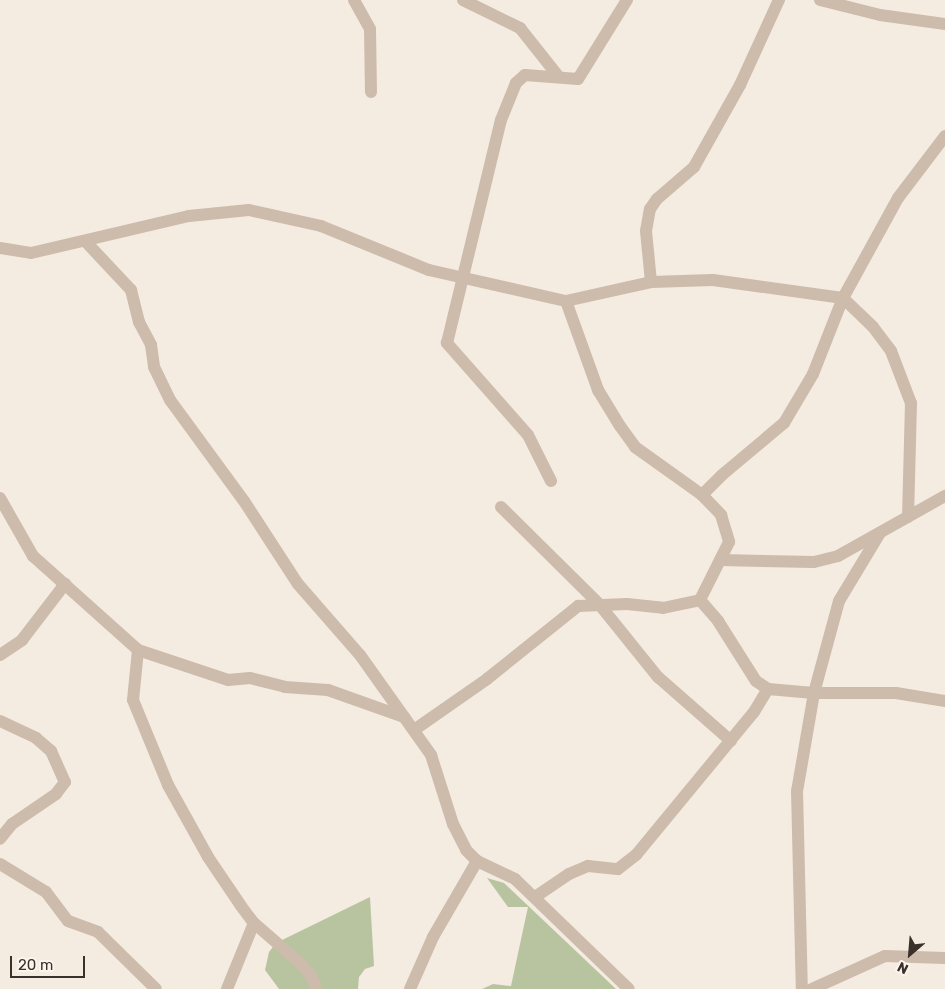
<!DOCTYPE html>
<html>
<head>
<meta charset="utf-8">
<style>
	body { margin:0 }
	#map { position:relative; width:945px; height:989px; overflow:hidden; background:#f4ebe1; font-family:Rubik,sans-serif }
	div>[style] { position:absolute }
	.green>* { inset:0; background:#b8c4a0 }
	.minor>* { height:12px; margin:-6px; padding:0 6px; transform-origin:6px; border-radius:6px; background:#cdbbac }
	span { translate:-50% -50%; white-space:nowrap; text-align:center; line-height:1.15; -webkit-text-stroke:5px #fbf5ee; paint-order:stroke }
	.north { position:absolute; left:885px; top:929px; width:50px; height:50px; -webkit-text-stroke:4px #fbf5ee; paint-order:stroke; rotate:207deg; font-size:14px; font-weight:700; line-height:20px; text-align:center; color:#3b302b }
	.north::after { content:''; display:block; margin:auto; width:18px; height:22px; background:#3b302b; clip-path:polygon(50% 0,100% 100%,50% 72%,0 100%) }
	.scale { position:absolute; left:10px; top:956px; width:75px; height:22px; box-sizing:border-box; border:2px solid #3b302b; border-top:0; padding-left:6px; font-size:15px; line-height:18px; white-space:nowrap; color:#3b302b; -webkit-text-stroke:4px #fbf5ee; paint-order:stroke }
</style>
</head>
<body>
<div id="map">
	<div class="green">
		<div style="clip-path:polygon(487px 878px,504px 883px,616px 989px,482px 989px,493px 984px,511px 986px,528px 907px,508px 907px)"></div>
		<div style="clip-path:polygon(370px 897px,374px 966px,365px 969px,359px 977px,358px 989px,279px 989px,265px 970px,269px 952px,276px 943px)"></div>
	</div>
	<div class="minor">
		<div style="left:354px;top:0;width:33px;rotate:61deg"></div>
		<div style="left:370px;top:29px;width:63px;rotate:89.1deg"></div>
		<div style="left:463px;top:0;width:64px;rotate:26.2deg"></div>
		<div style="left:520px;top:28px;width:61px;rotate:51.6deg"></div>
		<div style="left:820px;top:0;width:62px;rotate:14deg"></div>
		<div style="left:880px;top:15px;width:66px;rotate:7.9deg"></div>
		<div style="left:86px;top:242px;width:66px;rotate:46.8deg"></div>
		<div style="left:131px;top:290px;width:33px;rotate:76deg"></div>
		<div style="left:139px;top:322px;width:26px;rotate:62deg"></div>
		<div style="left:151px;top:345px;width:22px;rotate:82deg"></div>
		<div style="left:154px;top:367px;width:37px;rotate:64deg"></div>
		<div style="left:170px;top:400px;width:125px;rotate:53.8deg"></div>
		<div style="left:244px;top:501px;width:99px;rotate:57deg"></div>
		<div style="left:298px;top:584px;width:94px;rotate:48.9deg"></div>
		<div style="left:360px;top:655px;width:123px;rotate:54.6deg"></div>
		<div style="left:431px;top:755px;width:72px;rotate:72.3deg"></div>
		<div style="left:453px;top:824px;width:29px;rotate:63deg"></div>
		<div style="left:466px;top:850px;width:16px;rotate:45deg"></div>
		<div style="left:477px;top:861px;width:42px;rotate:25.3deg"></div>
		<div style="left:515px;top:879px;width:158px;rotate:44deg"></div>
		<div style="left:0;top:248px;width:31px;rotate:9deg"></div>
		<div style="left:31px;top:253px;width:162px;rotate:-13.2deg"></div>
		<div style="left:189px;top:216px;width:60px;rotate:-5.7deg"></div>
		<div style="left:249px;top:210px;width:74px;rotate:12.5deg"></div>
		<div style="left:321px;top:226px;width:117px;rotate:22.2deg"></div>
		<div style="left:429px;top:270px;width:140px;rotate:12.8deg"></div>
		<div style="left:566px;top:301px;width:87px;rotate:-12.6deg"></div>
		<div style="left:651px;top:282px;width:62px;rotate:-1.8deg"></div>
		<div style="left:713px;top:280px;width:131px;rotate:7.9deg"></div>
		<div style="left:843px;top:298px;width:42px;rotate:44deg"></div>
		<div style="left:873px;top:327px;width:30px;rotate:53deg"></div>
		<div style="left:891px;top:351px;width:56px;rotate:69deg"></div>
		<div style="left:911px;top:403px;width:114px;rotate:91.5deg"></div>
		<div style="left:651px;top:282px;width:51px;rotate:-95.6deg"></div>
		<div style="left:646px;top:231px;width:22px;rotate:-80deg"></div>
		<div style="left:650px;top:209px;width:12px;rotate:-55deg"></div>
		<div style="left:657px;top:199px;width:49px;rotate:-40.9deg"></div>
		<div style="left:694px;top:167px;width:94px;rotate:-60.7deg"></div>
		<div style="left:740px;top:85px;width:94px;rotate:-65.4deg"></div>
		<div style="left:566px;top:301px;width:95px;rotate:70.2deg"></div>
		<div style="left:598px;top:390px;width:42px;rotate:58.6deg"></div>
		<div style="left:620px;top:426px;width:26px;rotate:54deg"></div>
		<div style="left:635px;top:447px;width:82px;rotate:35.6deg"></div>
		<div style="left:702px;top:495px;width:28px;rotate:46deg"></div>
		<div style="left:721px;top:515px;width:28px;rotate:73deg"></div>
		<div style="left:729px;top:542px;width:65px;rotate:116.6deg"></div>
		<div style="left:551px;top:481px;width:51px;rotate:-116.6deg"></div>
		<div style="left:528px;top:435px;width:123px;rotate:-131.4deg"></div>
		<div style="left:447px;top:343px;width:229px;rotate:-76.4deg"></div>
		<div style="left:501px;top:120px;width:40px;rotate:-68deg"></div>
		<div style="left:516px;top:83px;width:12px;rotate:-42deg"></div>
		<div style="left:525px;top:75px;width:53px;rotate:4.3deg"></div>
		<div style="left:578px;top:79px;width:93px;rotate:-58.2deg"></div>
		<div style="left:702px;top:495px;width:28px;rotate:-45deg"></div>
		<div style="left:722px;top:475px;width:81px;rotate:-40deg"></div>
		<div style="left:784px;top:423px;width:57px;rotate:-59.4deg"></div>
		<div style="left:813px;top:374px;width:82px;rotate:-68.5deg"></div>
		<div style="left:843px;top:298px;width:114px;rotate:-61.2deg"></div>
		<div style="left:898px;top:198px;width:78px;rotate:-52.8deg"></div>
		<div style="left:0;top:498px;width:67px;rotate:60.4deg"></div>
		<div style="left:33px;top:556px;width:141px;rotate:41.8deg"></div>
		<div style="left:138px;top:650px;width:50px;rotate:95.7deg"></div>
		<div style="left:133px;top:700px;width:92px;rotate:67.6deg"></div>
		<div style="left:168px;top:785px;width:82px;rotate:60.9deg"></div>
		<div style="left:208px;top:857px;width:59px;rotate:56deg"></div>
		<div style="left:241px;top:906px;width:21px;rotate:53deg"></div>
		<div style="left:254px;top:923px;width:61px;rotate:41deg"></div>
		<div style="left:300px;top:963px;width:18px;rotate:49deg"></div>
		<div style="left:312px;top:977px;width:13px;rotate:72deg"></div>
		<div style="left:501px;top:507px;width:138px;rotate:44.7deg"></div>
		<div style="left:599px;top:604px;width:94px;rotate:51.1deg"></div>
		<div style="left:658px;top:677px;width:97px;rotate:41.2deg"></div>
		<div style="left:880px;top:533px;width:79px;rotate:121.1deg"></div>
		<div style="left:839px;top:601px;width:95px;rotate:105.2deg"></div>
		<div style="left:814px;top:693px;width:82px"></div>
		<div style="left:896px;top:693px;width:50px;rotate:9.3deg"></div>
		<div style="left:720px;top:560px;width:94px;rotate:1.2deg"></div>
		<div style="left:814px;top:562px;width:25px;rotate:-14deg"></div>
		<div style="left:838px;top:556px;width:123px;rotate:-29.3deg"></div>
		<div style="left:700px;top:600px;width:28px;rotate:49deg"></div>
		<div style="left:718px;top:621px;width:71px;rotate:57.7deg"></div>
		<div style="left:756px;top:681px;width:14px;rotate:34deg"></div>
		<div style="left:768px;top:689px;width:46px;rotate:5deg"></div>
		<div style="left:814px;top:693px;width:99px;rotate:99.8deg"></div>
		<div style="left:797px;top:791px;width:198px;rotate:88.6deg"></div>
		<div style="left:138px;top:650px;width:95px;rotate:18.4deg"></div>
		<div style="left:228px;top:680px;width:22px;rotate:-5deg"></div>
		<div style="left:250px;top:678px;width:36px;rotate:14deg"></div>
		<div style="left:285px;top:687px;width:43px;rotate:4deg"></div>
		<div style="left:328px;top:690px;width:81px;rotate:19.6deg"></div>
		<div style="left:0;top:655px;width:27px;rotate:-34deg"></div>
		<div style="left:22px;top:640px;width:71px;rotate:-52.5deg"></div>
		<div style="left:0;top:721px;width:40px;rotate:25deg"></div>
		<div style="left:36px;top:738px;width:20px;rotate:41deg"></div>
		<div style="left:51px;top:751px;width:34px;rotate:66deg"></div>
		<div style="left:65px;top:782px;width:15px;rotate:127deg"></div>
		<div style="left:56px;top:794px;width:53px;rotate:145.7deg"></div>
		<div style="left:12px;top:824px;width:19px;rotate:129deg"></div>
		<div style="left:414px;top:730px;width:89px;rotate:-34.9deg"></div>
		<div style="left:487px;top:679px;width:117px;rotate:-38.7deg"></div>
		<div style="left:578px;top:606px;width:49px;rotate:-2.3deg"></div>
		<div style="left:627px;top:604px;width:36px;rotate:6deg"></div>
		<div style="left:663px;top:608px;width:38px;rotate:-12deg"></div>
		<div style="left:0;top:864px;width:54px;rotate:31.3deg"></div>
		<div style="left:46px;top:892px;width:36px;rotate:53deg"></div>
		<div style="left:68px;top:921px;width:32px;rotate:20deg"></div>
		<div style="left:98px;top:932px;width:81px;rotate:44.5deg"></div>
		<div style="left:535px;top:897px;width:41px;rotate:-34.1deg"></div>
		<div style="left:569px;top:874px;width:21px;rotate:-23deg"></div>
		<div style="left:588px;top:866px;width:30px;rotate:6deg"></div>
		<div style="left:618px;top:869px;width:23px;rotate:-38deg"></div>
		<div style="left:636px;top:855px;width:185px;rotate:-50.5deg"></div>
		<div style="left:754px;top:712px;width:27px;rotate:-59deg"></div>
		<div style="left:227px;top:989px;width:71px;rotate:-67.8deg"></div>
		<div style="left:410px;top:989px;width:57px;rotate:-66.1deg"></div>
		<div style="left:433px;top:937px;width:88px;rotate:-59.9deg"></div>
		<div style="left:812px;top:989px;width:80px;rotate:-24.3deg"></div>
		<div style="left:885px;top:956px;width:60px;rotate:1.9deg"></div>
	</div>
	<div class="north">N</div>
	<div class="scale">20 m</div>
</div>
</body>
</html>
